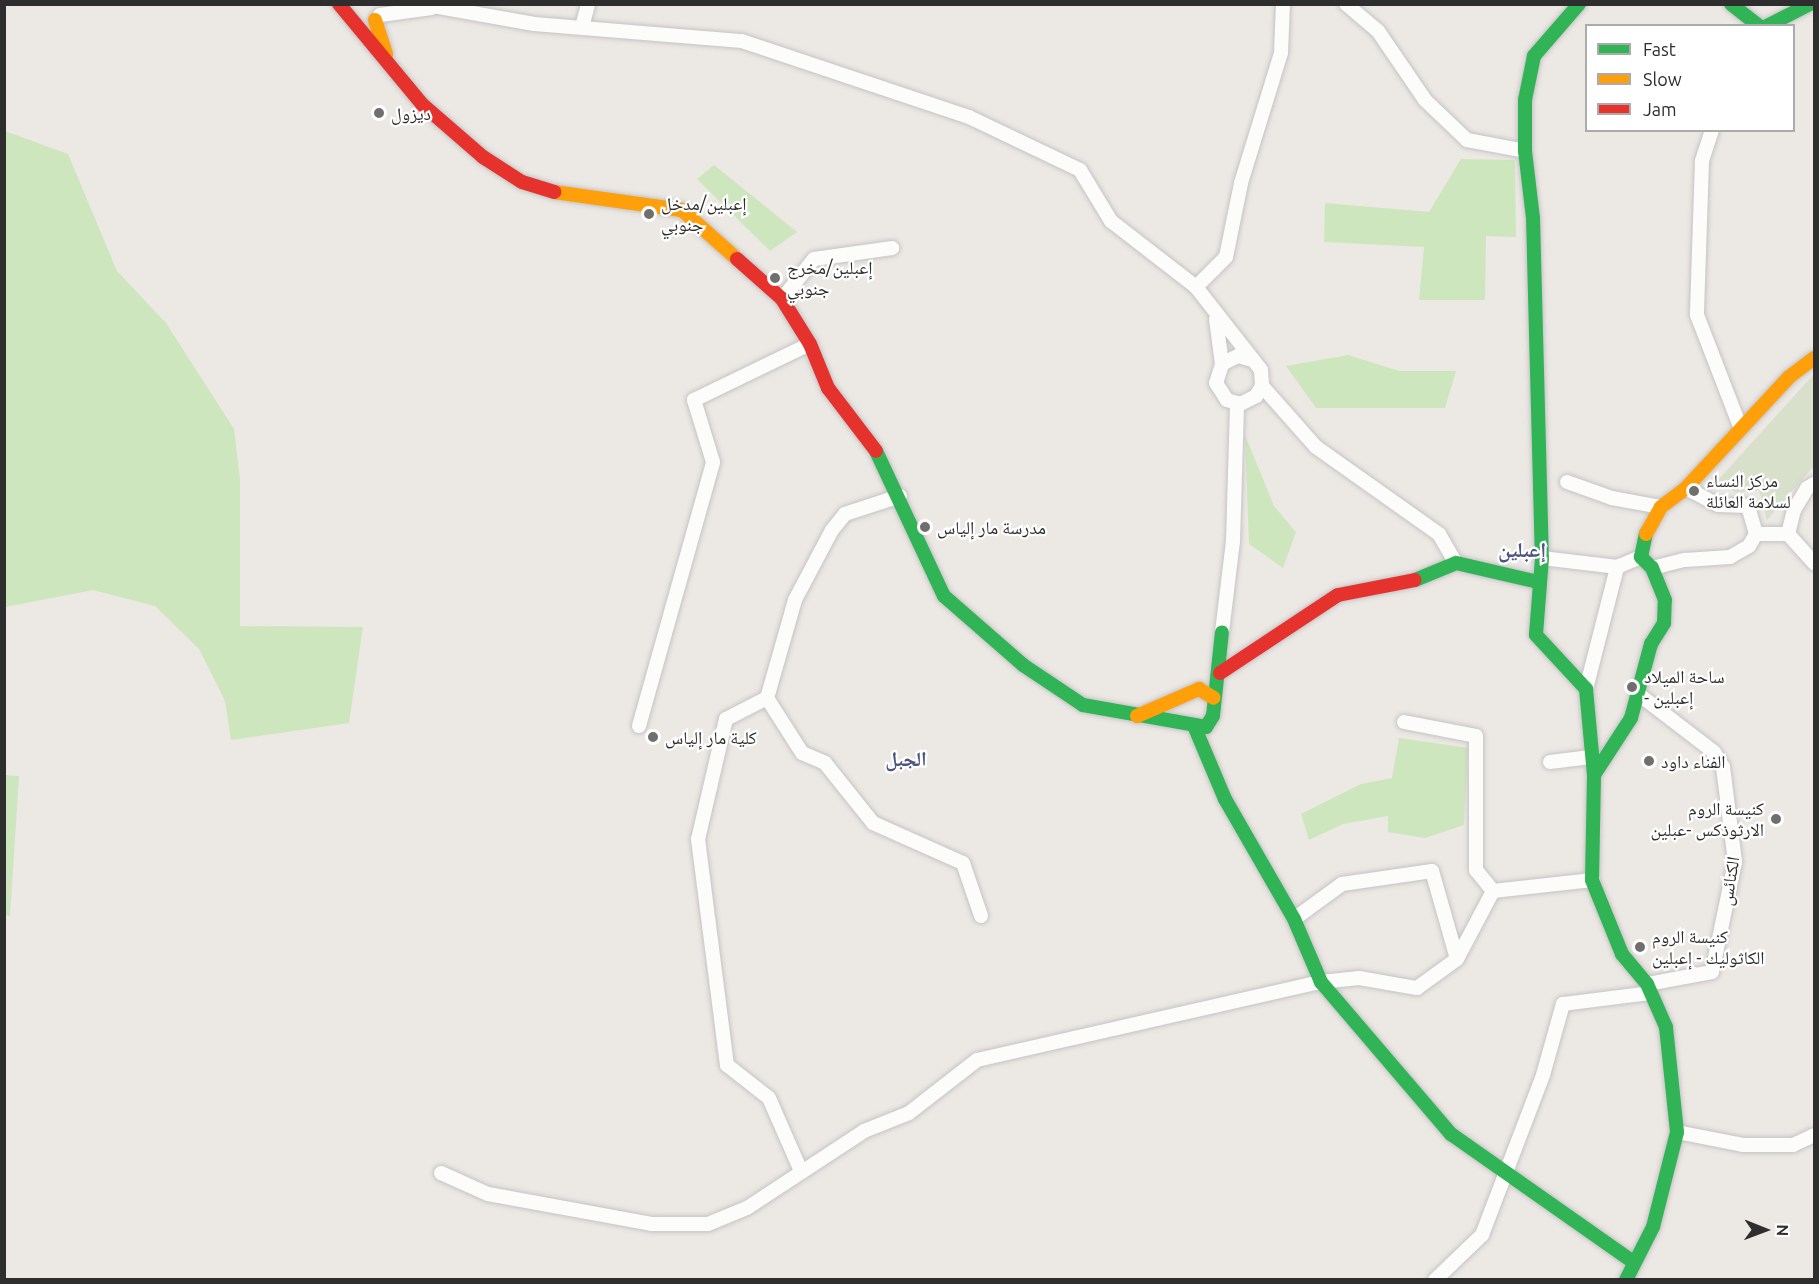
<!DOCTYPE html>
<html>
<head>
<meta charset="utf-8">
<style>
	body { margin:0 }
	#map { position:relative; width:1819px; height:1284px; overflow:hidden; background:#ece8e4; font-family:Ubuntu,"Noto Naskh Arabic",sans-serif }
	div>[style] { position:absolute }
	.green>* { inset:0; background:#cee6be }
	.cemetery>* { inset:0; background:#d8e0cc }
	.roads { filter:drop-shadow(0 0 2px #c5c4c5) drop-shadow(0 0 2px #c5c4c5) }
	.street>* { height:14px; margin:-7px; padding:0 7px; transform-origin:7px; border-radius:7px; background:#fcfcfb }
	.fast>* { height:14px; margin:-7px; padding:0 7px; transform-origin:7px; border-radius:7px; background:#30b455 }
	.slow>* { height:14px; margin:-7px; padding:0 7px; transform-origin:7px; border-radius:7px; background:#ff9f0a }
	.jam>* { height:14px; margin:-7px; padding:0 7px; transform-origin:7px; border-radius:7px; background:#e5322d }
	.dots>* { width:16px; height:16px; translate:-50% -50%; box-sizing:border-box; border:3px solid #fff; border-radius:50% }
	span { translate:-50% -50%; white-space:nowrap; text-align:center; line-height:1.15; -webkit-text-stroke:4.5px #fff; paint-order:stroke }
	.poi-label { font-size:18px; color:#2e2e2e }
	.left { translate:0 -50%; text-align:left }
	.right { translate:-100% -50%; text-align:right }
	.street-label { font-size:18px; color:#2e2e2e }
	.neighbourhood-label { font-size:20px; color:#4d5680; font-weight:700 }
	.quarter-label { font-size:21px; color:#4d5680; font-weight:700 }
	.frame { position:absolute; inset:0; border:6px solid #2e2e2e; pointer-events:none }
	.legend { position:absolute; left:1585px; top:24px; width:210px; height:108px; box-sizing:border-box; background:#fff; border:2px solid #ababab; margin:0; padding:8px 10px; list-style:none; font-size:18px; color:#2e2e2e }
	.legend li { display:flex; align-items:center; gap:12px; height:30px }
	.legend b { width:30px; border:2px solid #ababab }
	.north { position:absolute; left:1735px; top:1200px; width:60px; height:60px; -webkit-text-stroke:4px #fff; paint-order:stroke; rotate:91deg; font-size:16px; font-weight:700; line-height:24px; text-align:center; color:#2e2e2e }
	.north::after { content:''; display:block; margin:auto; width:21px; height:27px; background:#2e2e2e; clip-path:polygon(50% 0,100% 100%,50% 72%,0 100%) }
</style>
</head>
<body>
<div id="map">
	<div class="green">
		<div style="clip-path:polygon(5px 131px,68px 154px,117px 271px,166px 323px,234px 429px,240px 480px,240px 626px,363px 627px,349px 723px,231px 740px,225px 701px,199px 649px,155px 606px,93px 590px,5px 607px)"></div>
		<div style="clip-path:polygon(1461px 159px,1515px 160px,1516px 237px,1486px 236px,1485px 300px,1419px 300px,1424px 247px,1324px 242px,1325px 203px,1429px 212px)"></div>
		<div style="clip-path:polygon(714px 165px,797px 232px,770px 251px,697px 179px)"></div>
		<div style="clip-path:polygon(1348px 355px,1399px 371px,1456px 371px,1445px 408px,1316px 408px,1286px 366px)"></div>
		<div style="clip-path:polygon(1245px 435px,1274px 506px,1296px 532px,1283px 568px,1249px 544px)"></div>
		<div style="clip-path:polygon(1399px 738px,1468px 748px,1464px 825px,1425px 838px,1388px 832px,1388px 816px,1343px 824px,1309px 840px,1301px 814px,1361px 784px,1392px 778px)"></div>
		<div style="clip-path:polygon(5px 775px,19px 776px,10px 916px,4px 915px)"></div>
	</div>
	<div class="cemetery">
		<div style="clip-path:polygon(1814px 374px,1814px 466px,1767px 520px,1759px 490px,1736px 493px,1718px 480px)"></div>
	</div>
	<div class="roads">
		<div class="street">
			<div style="left:422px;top:4px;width:114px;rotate:10.1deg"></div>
			<div style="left:534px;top:24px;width:209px;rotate:4.7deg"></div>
			<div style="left:742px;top:41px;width:239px;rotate:18.5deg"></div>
			<div style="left:969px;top:117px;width:123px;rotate:25.5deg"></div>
			<div style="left:1080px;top:170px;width:60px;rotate:58.7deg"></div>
			<div style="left:1111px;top:221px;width:108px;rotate:37.8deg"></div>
			<div style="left:1196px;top:287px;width:105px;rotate:51.9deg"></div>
			<div style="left:1261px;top:370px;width:16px;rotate:86deg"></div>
			<div style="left:1262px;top:386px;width:12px;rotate:121deg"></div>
			<div style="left:1256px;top:396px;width:18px;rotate:153deg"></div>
			<div style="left:1240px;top:404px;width:14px;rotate:-163deg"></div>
			<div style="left:1227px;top:400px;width:20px;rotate:-123deg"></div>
			<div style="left:1216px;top:383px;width:20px;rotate:-72deg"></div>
			<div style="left:1222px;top:364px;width:18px;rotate:-27deg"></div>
			<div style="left:1238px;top:356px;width:16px;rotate:15deg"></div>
			<div style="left:1346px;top:4px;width:42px;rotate:40.2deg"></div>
			<div style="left:1378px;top:31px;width:83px;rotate:55.7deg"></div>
			<div style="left:1425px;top:100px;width:58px;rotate:43.6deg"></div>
			<div style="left:1467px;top:140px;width:59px;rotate:10.7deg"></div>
			<div style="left:380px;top:15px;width:52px;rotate:-7.7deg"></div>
			<div style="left:582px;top:27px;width:24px;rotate:-75deg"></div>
			<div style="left:1712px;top:130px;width:33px;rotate:108deg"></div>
			<div style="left:1702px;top:161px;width:154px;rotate:91.9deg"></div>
			<div style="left:1697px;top:315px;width:122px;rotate:68.9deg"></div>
			<div style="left:1196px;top:287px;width:42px;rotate:-45deg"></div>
			<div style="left:1226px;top:257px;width:76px;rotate:-78.5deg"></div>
			<div style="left:1241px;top:183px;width:136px;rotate:-72.9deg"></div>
			<div style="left:1281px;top:53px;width:49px;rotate:-87.7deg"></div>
			<div style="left:782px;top:299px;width:51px;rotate:-51.3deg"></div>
			<div style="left:814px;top:259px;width:79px;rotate:-8deg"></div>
			<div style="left:1216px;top:319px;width:45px;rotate:82.4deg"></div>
			<div style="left:1262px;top:386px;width:81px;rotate:48.5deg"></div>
			<div style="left:1316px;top:447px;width:151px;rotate:35.3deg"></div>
			<div style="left:1439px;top:534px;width:34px;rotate:60deg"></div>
			<div style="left:1567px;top:482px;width:48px;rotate:19.6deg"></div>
			<div style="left:1612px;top:498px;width:50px;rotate:10.4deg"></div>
			<div style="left:1686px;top:488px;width:36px;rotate:28deg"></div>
			<div style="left:1718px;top:505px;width:30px;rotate:2deg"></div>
			<div style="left:1748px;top:506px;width:29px;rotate:74deg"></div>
			<div style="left:900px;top:496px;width:58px;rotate:161.9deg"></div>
			<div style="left:845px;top:514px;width:21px;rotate:129deg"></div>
			<div style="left:832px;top:530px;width:79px;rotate:117.9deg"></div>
			<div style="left:795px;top:600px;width:102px;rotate:105.9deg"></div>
			<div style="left:767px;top:698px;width:65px;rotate:57.5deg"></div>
			<div style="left:802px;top:753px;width:25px;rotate:23deg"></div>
			<div style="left:825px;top:763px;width:77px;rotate:51.3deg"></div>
			<div style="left:873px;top:823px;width:98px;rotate:24deg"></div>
			<div style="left:963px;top:863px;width:56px;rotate:71.2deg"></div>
			<div style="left:1788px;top:534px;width:25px;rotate:-76deg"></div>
			<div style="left:1794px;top:510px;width:26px;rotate:-59deg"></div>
			<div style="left:1807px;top:488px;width:8px;rotate:-30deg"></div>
			<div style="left:1542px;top:558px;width:76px;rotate:6.8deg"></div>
			<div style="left:1617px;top:567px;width:26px;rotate:-23deg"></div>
			<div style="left:1652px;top:568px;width:34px;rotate:-14deg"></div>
			<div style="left:1685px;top:560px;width:45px;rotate:-3.8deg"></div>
			<div style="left:1730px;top:557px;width:22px;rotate:-30deg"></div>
			<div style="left:1749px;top:546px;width:14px;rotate:-60deg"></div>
			<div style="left:1756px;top:534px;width:32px"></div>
			<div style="left:1788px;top:534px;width:39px;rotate:48deg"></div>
			<div style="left:1222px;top:632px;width:92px;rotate:-83.1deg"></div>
			<div style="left:1233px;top:541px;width:138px;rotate:-88.3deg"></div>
			<div style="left:1586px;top:689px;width:126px;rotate:-75.7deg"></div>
			<div style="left:1637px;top:693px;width:97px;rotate:37.5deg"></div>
			<div style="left:1714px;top:752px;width:17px;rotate:59deg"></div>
			<div style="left:1723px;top:767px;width:96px;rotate:82.8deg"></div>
			<div style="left:1735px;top:862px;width:112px;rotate:101.8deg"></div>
			<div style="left:1712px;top:972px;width:66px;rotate:169.5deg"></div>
			<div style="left:767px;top:698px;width:46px;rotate:152.9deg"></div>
			<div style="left:726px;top:719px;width:123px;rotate:103.1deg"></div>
			<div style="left:698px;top:839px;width:228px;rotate:82.7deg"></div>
			<div style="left:727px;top:1065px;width:53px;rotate:38.2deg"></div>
			<div style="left:769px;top:1098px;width:77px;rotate:66.4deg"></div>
			<div style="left:1404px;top:722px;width:73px;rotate:11deg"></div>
			<div style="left:1476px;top:736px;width:134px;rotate:90deg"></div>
			<div style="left:1476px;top:870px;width:27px;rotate:51deg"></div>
			<div style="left:639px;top:726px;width:274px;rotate:-74.3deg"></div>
			<div style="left:713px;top:462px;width:65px;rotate:-107deg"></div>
			<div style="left:694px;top:400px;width:129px;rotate:-25.8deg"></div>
			<div style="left:1550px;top:762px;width:39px;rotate:-7deg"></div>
			<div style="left:1294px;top:919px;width:59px;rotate:-36.1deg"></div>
			<div style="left:1342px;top:884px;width:91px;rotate:-8.2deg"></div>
			<div style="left:1432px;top:871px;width:91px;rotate:74.1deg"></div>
			<div style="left:1677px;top:1132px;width:67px;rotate:11.1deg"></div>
			<div style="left:1743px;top:1145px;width:50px"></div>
			<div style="left:1793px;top:1145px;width:23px;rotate:-25deg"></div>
			<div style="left:441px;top:1173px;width:51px;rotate:24.1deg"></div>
			<div style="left:488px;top:1194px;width:166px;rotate:10.4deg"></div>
			<div style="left:651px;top:1224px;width:57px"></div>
			<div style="left:708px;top:1224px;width:42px;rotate:-22.3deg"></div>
			<div style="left:747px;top:1208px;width:140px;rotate:-33.3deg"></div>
			<div style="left:864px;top:1131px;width:48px;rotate:-21.8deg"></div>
			<div style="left:909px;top:1113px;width:86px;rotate:-37.9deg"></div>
			<div style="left:977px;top:1060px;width:353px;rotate:-12.8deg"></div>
			<div style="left:1321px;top:982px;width:38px;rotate:-6deg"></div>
			<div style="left:1359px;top:978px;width:59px;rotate:9.8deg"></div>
			<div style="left:1417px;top:988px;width:49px;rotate:-35.9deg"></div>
			<div style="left:1457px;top:959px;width:77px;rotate:-62.1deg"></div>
			<div style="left:1493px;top:891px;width:100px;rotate:-6.3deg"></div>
			<div style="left:1435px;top:1280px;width:65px;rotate:-43.8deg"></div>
			<div style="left:1482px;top:1235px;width:171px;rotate:-69.1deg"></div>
			<div style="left:1543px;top:1075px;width:74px;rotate:-74.3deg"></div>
			<div style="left:1563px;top:1004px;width:88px;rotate:-7.2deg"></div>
		</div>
		<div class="fast">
			<div style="left:1579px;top:4px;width:69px;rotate:130.9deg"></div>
			<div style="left:1534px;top:56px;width:45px;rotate:101.6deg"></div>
			<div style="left:1525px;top:100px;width:51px;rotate:90deg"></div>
			<div style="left:1525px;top:151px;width:67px;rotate:83.2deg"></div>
			<div style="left:1533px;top:218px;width:340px;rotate:88.5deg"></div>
			<div style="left:1542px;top:558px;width:77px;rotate:94.5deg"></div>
			<div style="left:1536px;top:635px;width:74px;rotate:47.2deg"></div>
			<div style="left:1586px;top:689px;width:86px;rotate:84.7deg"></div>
			<div style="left:1731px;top:4px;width:36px;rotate:38deg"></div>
			<div style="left:1767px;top:26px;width:48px;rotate:-27.1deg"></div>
			<div style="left:876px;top:451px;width:160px;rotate:64.9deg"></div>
			<div style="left:944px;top:596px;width:105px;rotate:41.1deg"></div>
			<div style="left:1023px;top:665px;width:72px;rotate:33.7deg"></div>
			<div style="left:1083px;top:705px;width:125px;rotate:10.1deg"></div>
			<div style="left:1206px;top:727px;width:13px;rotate:-58deg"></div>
			<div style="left:1213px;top:716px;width:84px;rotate:-83.9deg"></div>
			<div style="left:1415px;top:580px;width:44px;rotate:-22.5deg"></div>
			<div style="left:1456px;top:563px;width:84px;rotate:13deg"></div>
			<div style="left:1195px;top:728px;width:77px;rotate:67.1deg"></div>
			<div style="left:1225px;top:799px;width:138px;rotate:60.1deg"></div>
			<div style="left:1294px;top:919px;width:69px;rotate:66.8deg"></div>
			<div style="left:1321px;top:982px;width:200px;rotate:49.5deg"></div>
			<div style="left:1451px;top:1134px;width:221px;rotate:35.1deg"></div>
			<div style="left:1626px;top:1280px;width:59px;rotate:-63deg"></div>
			<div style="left:1653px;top:1227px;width:98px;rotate:-75.8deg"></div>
			<div style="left:1677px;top:1132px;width:106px;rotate:-96deg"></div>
			<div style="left:1666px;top:1027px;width:47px;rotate:-113.8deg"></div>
			<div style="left:1647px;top:984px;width:39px;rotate:-130deg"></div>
			<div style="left:1622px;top:954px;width:80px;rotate:-112.1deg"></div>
			<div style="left:1592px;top:880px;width:105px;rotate:-88.9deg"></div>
			<div style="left:1594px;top:775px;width:68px;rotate:-57deg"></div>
			<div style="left:1631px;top:718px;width:77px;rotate:-74.9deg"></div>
			<div style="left:1651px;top:644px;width:25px;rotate:-58deg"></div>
			<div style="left:1664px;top:623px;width:23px;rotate:-88deg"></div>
			<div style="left:1665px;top:600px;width:35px;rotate:-112deg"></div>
			<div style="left:1652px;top:568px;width:16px;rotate:-135deg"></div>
			<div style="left:1641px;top:557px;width:24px;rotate:-78deg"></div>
		</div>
		<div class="slow">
			<div style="left:375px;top:20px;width:36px;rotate:72deg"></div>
			<div style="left:554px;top:192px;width:129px;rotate:8deg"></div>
			<div style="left:682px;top:210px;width:74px;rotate:41.7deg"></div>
			<div style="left:1646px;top:534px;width:31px;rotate:-61deg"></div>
			<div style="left:1661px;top:507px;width:31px;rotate:-37deg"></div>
			<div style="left:1686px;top:488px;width:151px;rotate:-47.1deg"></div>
			<div style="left:1789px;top:377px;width:31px;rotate:-37deg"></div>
			<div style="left:1137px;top:716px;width:68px;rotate:-23.5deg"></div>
			<div style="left:1199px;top:689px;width:17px;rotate:31deg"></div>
		</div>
		<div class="jam">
			<div style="left:339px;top:4px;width:131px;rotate:50.3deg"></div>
			<div style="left:423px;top:105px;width:79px;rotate:40.9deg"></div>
			<div style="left:483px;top:157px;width:46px;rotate:32.7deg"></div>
			<div style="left:522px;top:182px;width:34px;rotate:17deg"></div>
			<div style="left:737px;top:259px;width:60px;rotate:41.6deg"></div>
			<div style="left:782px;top:299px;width:53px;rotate:58.1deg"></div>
			<div style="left:810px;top:344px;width:48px;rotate:67.8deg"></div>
			<div style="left:828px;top:388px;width:79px;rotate:52.7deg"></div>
			<div style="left:1220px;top:673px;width:141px;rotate:-33.5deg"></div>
			<div style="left:1338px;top:595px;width:78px;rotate:-11deg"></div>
		</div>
	</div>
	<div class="dots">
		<div style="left:379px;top:113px;background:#706f6e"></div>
		<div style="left:649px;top:214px;background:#706f6e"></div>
		<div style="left:775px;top:278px;background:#706f6e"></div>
		<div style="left:1694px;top:491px;background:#706f6e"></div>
		<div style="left:925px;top:527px;background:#706f6e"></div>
		<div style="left:1632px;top:687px;background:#706f6e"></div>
		<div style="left:653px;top:737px;background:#706f6e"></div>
		<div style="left:1649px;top:761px;background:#706f6e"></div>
		<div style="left:1776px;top:819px;background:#706f6e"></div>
		<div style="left:1640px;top:947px;background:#706f6e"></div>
	</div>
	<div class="poi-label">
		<span class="left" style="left:391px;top:113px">ديزول</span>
		<span class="left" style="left:661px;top:214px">إعبلين/مدخل<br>جنوبي</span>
		<span class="left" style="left:787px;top:278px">إعبلين/مخرج<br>جنوبي</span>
		<span class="left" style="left:1706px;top:491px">مركز النساء<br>لسلامة العائلة</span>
		<span class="left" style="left:937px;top:527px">مدرسة مار إلياس</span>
		<span class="left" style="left:1644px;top:687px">ساحة الميلاد<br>- إعبلين</span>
		<span class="left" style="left:665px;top:737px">كلية مار إلياس</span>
		<span class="left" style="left:1661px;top:761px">الفناء داود</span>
		<span class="right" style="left:1764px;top:819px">كنيسة الروم<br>الارثوذكس -عبلين</span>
		<span class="left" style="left:1652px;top:947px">كنيسة الروم<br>الكاثوليك - إعبلين</span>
	</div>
	<div class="street-label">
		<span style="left:1729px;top:881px;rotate:-81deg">الكنائس</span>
	</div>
	<div class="neighbourhood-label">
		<span style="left:906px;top:758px">الجبل</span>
	</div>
	<div class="quarter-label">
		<span style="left:1522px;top:549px">إعبلين</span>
	</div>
	<div class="frame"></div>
	<ul class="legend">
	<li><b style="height:8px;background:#30b455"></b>Fast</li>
	<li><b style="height:8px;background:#ff9f0a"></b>Slow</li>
	<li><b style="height:8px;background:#e5322d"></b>Jam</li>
	</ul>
	<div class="north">N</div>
</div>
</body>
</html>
